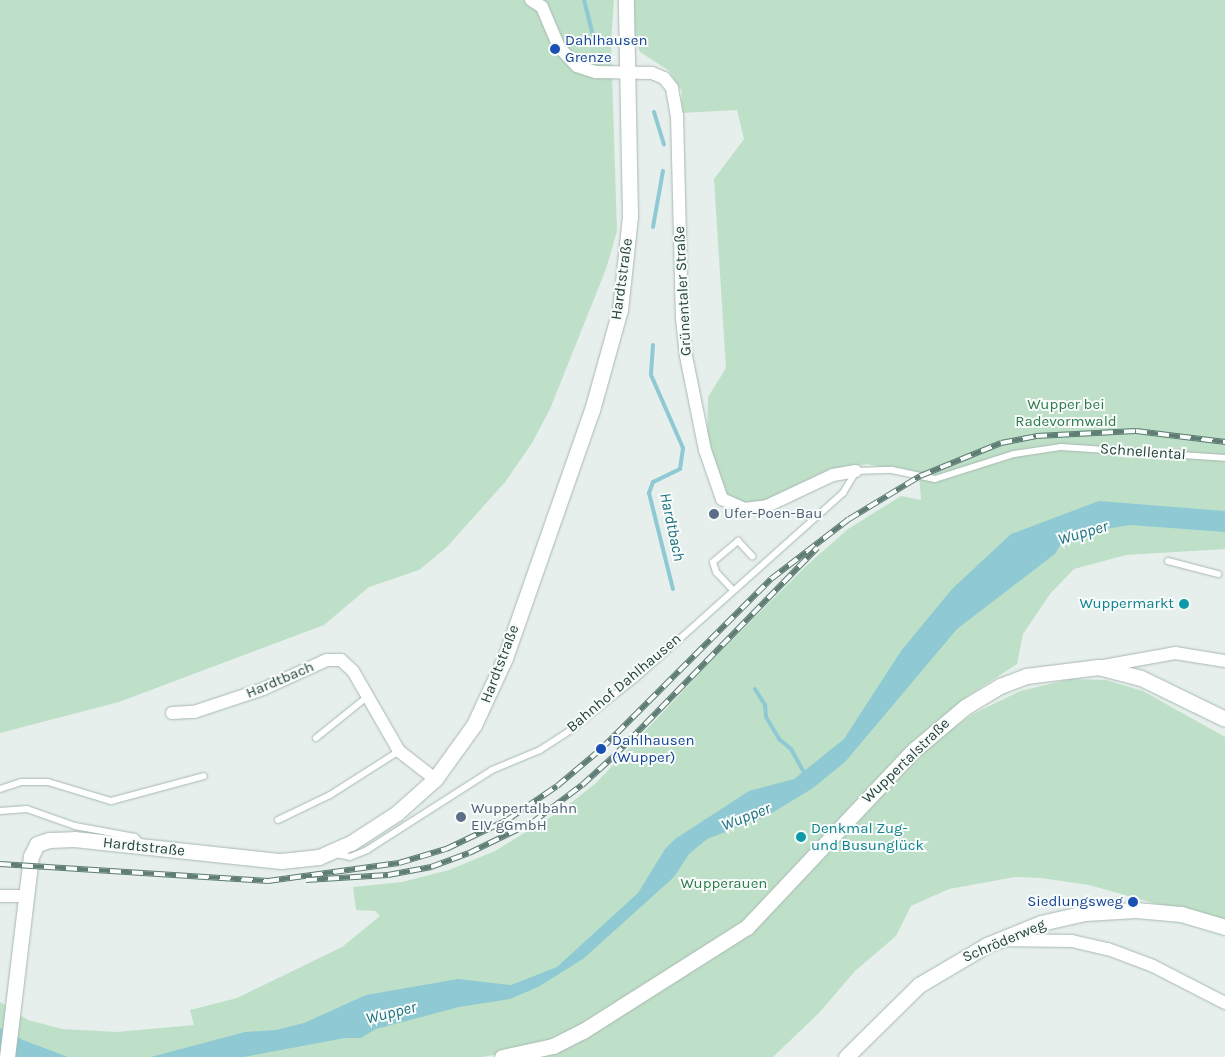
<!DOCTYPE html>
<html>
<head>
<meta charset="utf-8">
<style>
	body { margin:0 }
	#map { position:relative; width:1225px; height:1057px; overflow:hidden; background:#e6efeb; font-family:Karla,sans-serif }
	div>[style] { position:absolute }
	.green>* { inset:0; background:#bfe0c8 }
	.water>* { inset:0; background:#8ec9d4 }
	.stream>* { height:4px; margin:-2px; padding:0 2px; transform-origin:2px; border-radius:2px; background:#8ec9d4 }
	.roads { filter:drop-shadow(0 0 1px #a8b8b2) drop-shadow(0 0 1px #a8b8b2) }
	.lane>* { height:6px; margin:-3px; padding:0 3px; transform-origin:3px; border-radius:3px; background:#fff }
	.street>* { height:12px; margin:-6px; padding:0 6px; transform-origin:6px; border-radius:6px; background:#fff }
	.secondary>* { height:15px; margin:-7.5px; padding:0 7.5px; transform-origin:7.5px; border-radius:7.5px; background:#fff }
	.rail>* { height:5.5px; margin-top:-2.75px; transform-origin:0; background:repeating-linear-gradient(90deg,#f7fbf9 0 11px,#5f7d75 0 22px); box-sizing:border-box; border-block:1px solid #5f7d75 }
	.dots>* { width:14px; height:14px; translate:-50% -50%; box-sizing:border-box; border:2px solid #f7fbf9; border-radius:50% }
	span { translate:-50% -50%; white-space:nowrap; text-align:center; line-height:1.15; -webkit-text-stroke:4px #f7fbf9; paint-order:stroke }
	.transit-label { font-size:15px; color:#164399 }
	.left { translate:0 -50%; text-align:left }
	.right { translate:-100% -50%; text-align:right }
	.street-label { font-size:15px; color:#24423a }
	.park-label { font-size:15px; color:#2d7a4b }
	.service-label { font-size:15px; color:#4e5e75 }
	.culture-label { font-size:15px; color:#0d838f }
	.water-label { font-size:16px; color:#1c6f80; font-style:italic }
</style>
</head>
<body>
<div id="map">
	<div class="green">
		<div style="clip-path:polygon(0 0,614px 0,611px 43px,617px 231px,606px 269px,550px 409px,532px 443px,506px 481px,446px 548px,419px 570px,369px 587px,324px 625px,119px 702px,0 733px)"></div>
		<div style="clip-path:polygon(634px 0,1225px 0,1225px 549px,1126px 555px,1074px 569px,1050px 594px,1023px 634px,1017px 664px,965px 698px,770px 903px,575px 1034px,527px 1050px,481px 1057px,13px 1057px,0 1054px,0 1002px,28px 1020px,62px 1029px,116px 1032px,194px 1025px,190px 1010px,237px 998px,342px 947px,380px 916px,375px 911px,356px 910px,353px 887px,402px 882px,449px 870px,495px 851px,562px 810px,596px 783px,717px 655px,805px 567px,848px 529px,901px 496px,921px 500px,919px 475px,867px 464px,831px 470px,788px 497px,744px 507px,723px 497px,707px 447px,708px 397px,726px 368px,714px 179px,744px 139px,737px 110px,681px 113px,682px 91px,668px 70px,640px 52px,632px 31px)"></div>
		<div style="clip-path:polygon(1071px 679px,1106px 680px,1143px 691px,1225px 737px,1225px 923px,1089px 885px,1041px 878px,1015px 877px,949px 889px,911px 906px,896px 936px,855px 971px,819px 1013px,773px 1057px,533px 1057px,724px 947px,918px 753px,973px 714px,1020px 691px)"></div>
	</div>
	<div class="water">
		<div style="clip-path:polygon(1099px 501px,1225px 511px,1225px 532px,1130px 525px,1094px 531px,1062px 542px,1055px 554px,957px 629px,845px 762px,813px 788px,767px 816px,707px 839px,689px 854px,674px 877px,583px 959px,538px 987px,510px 999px,459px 1007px,376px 1029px,361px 1038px,345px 1038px,244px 1057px,151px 1057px,245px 1032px,276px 1030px,304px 1023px,366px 995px,458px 979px,511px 985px,557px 967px,638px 893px,665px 849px,675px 839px,749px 791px,794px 779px,844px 739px,901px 651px,952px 589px,1011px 534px)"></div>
		<div style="clip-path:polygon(0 1028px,23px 1040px,68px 1057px,11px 1057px,0 1052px)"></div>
	</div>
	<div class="stream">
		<div style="left:584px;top:0;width:44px;rotate:75.7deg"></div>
		<div style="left:654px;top:112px;width:34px;rotate:73deg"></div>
		<div style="left:653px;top:227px;width:57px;rotate:-79.9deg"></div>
		<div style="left:653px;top:345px;width:30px;rotate:94deg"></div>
		<div style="left:651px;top:375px;width:80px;rotate:66.3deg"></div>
		<div style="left:683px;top:448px;width:21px;rotate:98deg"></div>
		<div style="left:680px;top:469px;width:30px;rotate:154deg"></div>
		<div style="left:653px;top:482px;width:12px;rotate:110deg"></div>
		<div style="left:649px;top:493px;width:99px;rotate:76deg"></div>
		<div style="left:755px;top:689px;width:19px;rotate:58deg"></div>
		<div style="left:765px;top:705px;width:12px;rotate:85deg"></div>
		<div style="left:766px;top:717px;width:26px;rotate:59deg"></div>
		<div style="left:779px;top:739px;width:16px;rotate:40deg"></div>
		<div style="left:791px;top:749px;width:31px;rotate:61deg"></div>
	</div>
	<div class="roads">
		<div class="lane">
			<div style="left:1168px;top:561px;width:52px;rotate:14.6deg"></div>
			<div style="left:732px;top:589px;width:23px;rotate:-133deg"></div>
			<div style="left:716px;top:572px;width:10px;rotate:-107deg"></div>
			<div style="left:713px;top:562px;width:33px;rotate:-40deg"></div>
			<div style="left:738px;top:541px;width:21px;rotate:47deg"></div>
			<div style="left:316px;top:738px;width:65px;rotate:-38.8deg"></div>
			<div style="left:0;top:789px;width:22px;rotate:-18deg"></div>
			<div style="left:21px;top:782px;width:27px"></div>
			<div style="left:48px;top:782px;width:66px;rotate:16.8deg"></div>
			<div style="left:111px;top:801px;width:96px;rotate:-15deg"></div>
			<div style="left:0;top:811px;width:27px;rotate:-4deg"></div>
			<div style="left:27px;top:809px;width:51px;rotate:19.5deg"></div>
			<div style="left:75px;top:826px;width:61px;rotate:10.4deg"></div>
			<div style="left:135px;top:837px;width:8px;rotate:45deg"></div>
			<div style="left:278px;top:820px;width:58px;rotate:-25.7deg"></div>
			<div style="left:330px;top:795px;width:82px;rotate:-32.5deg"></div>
			<div style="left:336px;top:854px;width:14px;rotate:12deg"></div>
			<div style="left:350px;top:857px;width:18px;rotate:-22deg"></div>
			<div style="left:367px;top:850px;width:148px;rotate:-32.6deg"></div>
			<div style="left:492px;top:770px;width:52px;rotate:-22.6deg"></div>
			<div style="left:540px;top:750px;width:35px;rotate:-33deg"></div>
			<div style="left:569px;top:731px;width:85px;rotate:-38.3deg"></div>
			<div style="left:636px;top:678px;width:278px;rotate:-41.8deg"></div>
			<div style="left:843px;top:493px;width:26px;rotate:-59deg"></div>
			<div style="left:856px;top:471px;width:36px;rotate:-2deg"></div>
			<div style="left:892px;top:470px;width:44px;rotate:11.8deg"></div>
			<div style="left:935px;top:479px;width:83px;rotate:-17.6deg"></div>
			<div style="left:1014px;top:454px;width:48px;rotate:-8.5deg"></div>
			<div style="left:1061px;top:447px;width:164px;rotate:3.8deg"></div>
		</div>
		<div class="street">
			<div style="left:531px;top:0;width:13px;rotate:32deg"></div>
			<div style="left:542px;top:7px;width:43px;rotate:67deg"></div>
			<div style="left:559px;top:47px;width:26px;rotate:47deg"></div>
			<div style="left:577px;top:66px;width:20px;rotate:18deg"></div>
			<div style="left:596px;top:72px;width:56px;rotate:1deg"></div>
			<div style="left:652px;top:73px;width:13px;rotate:23deg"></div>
			<div style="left:664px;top:78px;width:13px;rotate:51deg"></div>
			<div style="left:672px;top:88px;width:27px;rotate:80deg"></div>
			<div style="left:677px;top:115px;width:203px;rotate:88.6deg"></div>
			<div style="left:682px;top:318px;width:38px;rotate:84deg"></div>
			<div style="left:686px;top:356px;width:96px;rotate:78.6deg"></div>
			<div style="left:705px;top:450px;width:52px;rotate:70.9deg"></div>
			<div style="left:722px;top:499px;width:24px;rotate:24deg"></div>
			<div style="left:744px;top:509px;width:23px;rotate:-7deg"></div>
			<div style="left:767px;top:506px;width:73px;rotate:-25.2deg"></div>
			<div style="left:833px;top:475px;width:23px;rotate:-10deg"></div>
			<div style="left:1098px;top:667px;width:78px;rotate:-10.3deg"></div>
			<div style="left:1175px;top:653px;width:51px;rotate:9.1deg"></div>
			<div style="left:172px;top:713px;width:22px;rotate:-3deg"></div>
			<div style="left:194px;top:712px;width:73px;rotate:-18.4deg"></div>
			<div style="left:263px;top:689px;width:70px;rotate:-24.4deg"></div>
			<div style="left:327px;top:660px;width:14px"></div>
			<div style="left:341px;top:660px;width:16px;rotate:43deg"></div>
			<div style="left:353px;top:671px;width:92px;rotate:60.1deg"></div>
			<div style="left:399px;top:751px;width:46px;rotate:37.9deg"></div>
			<div style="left:0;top:896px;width:26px"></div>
			<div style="left:1001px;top:940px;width:71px;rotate:0.8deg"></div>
			<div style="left:1072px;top:941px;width:37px;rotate:13deg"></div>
			<div style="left:1108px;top:949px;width:48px;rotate:20.7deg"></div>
			<div style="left:1153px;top:966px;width:81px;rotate:27.2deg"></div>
		</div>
		<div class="secondary">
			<div style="left:7px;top:1057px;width:202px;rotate:-83.2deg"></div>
			<div style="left:31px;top:856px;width:13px;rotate:-63deg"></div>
			<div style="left:37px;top:844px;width:13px;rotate:-18deg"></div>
			<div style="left:49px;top:840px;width:25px;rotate:-2deg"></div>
			<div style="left:74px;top:839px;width:208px;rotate:6.1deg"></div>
			<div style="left:281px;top:861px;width:38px;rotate:-6deg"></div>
			<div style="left:319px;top:857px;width:35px;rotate:-24deg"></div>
			<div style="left:351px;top:843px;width:55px;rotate:-33.1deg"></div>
			<div style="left:397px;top:813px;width:51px;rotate:-41.8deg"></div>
			<div style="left:435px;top:779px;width:67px;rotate:-54.2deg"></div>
			<div style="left:474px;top:725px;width:74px;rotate:-65.2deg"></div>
			<div style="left:505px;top:658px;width:263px;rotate:-70.7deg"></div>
			<div style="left:592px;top:410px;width:104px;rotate:-74.4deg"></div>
			<div style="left:620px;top:310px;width:95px;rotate:-83.9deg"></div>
			<div style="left:630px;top:216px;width:216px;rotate:-91.1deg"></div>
			<div style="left:502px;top:1057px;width:52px;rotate:-12.2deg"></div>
			<div style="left:553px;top:1046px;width:34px;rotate:-27deg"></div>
			<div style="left:583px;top:1031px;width:194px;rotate:-32.4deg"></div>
			<div style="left:747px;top:927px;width:243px;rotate:-46.7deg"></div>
			<div style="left:914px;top:750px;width:67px;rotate:-40.1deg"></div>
			<div style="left:965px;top:707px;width:41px;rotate:-31deg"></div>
			<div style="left:1000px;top:686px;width:28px;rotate:-21deg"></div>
			<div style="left:1026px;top:676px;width:73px;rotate:-7.1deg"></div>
			<div style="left:1098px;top:667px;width:44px;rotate:14.3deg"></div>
			<div style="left:1141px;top:678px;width:93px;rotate:26deg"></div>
			<div style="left:846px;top:1057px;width:103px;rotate:-44.6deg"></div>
			<div style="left:919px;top:985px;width:79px;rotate:-30.5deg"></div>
			<div style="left:987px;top:945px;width:58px;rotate:-22.2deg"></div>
			<div style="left:1041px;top:923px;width:45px;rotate:-12.8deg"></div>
			<div style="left:1085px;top:913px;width:51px;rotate:-3.4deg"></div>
			<div style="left:1136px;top:910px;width:45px;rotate:5.1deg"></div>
			<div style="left:1181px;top:914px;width:46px;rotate:16.5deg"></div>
		</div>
	</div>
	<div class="rail">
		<div style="left:0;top:864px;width:269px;rotate:3.6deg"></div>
		<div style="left:268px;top:881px;width:132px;rotate:-7.8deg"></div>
		<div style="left:399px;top:863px;width:49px;rotate:-16.6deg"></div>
		<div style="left:446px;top:849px;width:68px;rotate:-25.4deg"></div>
		<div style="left:507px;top:820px;width:60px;rotate:-34.2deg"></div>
		<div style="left:557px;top:786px;width:57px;rotate:-40.1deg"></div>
		<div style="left:601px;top:749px;width:240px;rotate:-45deg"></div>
		<div style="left:771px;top:579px;width:98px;rotate:-37.6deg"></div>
		<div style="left:849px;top:519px;width:83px;rotate:-31.2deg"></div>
		<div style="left:920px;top:476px;width:87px;rotate:-22.2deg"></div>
		<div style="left:1001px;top:443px;width:36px;rotate:-11deg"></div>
		<div style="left:1036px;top:436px;width:100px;rotate:-2.9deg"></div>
		<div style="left:1136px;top:431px;width:90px;rotate:7deg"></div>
		<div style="left:306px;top:880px;width:82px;rotate:-3.5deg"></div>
		<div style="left:388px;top:875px;width:44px;rotate:-10.5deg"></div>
		<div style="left:431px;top:867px;width:40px;rotate:-20.2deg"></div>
		<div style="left:469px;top:853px;width:71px;rotate:-25.8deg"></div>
		<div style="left:533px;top:822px;width:61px;rotate:-37.1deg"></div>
		<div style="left:582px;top:785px;width:43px;rotate:-42.2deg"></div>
		<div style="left:614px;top:756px;width:291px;rotate:-45.7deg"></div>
	</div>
	<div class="dots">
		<div style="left:555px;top:49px;background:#1a4fb4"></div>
		<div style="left:714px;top:514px;background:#5c6f8a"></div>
		<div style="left:1184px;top:604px;background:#0f9aa8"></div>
		<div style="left:601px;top:749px;background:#1a4fb4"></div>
		<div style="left:461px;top:817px;background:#5c6f8a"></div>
		<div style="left:801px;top:837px;background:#0f9aa8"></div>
		<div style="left:1133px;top:902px;background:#1a4fb4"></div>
	</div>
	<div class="transit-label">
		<span class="left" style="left:565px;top:49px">Dahlhausen<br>Grenze</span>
		<span class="left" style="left:612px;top:749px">Dahlhausen<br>(Wupper)</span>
		<span class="right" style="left:1123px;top:902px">Siedlungsweg</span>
	</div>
	<div class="street-label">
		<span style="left:622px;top:279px;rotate:-82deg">Hardtstraße</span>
		<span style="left:683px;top:291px;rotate:-93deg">Grünentaler Straße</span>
		<span style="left:1143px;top:452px;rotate:4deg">Schnellental</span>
		<span style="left:500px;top:664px;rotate:-69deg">Hardtstraße</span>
		<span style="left:280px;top:680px;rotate:-23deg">Hardtbach</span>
		<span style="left:624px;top:683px;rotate:-40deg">Bahnhof Dahlhausen</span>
		<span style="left:906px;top:761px;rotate:-44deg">Wuppertalstraße</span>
		<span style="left:144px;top:847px;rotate:6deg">Hardtstraße</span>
		<span style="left:1004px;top:941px;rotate:-23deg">Schröderweg</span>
	</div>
	<div class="park-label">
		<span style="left:1066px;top:413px">Wupper bei<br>Radevormwald</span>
		<span style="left:724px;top:884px">Wupperauen</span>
	</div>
	<div class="service-label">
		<span class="left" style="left:724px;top:514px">Ufer-Poen-Bau</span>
		<span class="left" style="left:471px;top:817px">Wuppertalbahn<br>EIV gGmbH</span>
	</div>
	<div class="culture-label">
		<span class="right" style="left:1174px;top:604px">Wuppermarkt</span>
		<span class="left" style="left:811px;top:837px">Denkmal Zug-<br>und Busunglück</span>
	</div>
	<div class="water-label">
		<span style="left:672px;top:527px;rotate:78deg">Hardtbach</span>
		<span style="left:1083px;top:533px;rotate:-16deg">Wupper</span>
		<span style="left:746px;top:817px;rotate:-21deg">Wupper</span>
		<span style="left:391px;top:1013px;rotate:-14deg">Wupper</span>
	</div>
</div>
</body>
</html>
